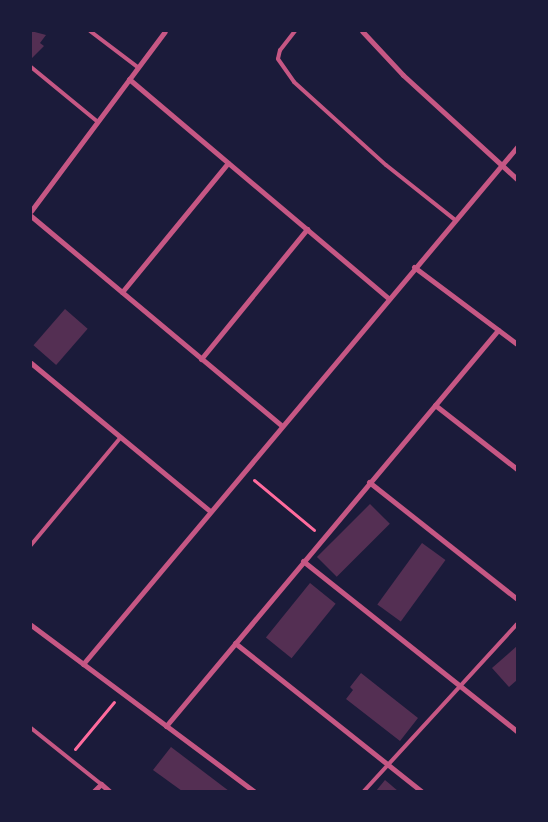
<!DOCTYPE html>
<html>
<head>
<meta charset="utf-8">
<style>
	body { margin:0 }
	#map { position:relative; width:548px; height:822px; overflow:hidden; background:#1b1b3a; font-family:"Source Sans 3",sans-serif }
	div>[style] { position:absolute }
	.building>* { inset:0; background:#542f53; transform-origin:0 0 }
	.path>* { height:3px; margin:-1.5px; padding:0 1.5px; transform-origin:1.5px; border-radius:1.5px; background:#ff6b9d }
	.service>* { height:4px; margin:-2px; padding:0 2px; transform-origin:2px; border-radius:2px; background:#c65784 }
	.minor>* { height:5px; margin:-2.5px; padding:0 2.5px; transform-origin:2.5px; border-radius:2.5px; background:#c65784 }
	span { translate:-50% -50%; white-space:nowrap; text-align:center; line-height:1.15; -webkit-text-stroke:4px #1b1b3a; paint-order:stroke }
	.frame { position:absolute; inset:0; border:32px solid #1b1b3a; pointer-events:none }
</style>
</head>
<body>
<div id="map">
	<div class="building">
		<div style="clip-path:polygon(31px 31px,46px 35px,40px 43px,44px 46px,32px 58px)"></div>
		<div style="left:65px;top:309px;width:30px;height:48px;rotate:41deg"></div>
		<div style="left:370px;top:504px;width:28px;height:75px;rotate:45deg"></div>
		<div style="left:422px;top:543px;width:29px;height:76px;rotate:36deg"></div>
		<div style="left:310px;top:583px;width:33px;height:70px;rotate:39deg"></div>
		<div style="clip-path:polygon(517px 646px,517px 680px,509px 687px,492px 668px)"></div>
		<div style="clip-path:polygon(361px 673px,418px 718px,400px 741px,346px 699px,353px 690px,350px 687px)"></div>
		<div style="clip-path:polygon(171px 747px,229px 791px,182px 791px,153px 770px)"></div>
		<div style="clip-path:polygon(385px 780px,398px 791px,376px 791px)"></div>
	</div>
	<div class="path">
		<div style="left:254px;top:480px;width:78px;rotate:39.8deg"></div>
		<div style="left:75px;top:749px;width:61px;rotate:-50.3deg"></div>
	</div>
	<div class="service">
		<div style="left:90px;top:31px;width:61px;rotate:37.1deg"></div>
		<div style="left:295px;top:31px;width:24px;rotate:128deg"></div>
		<div style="left:280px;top:50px;width:9px;rotate:103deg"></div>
		<div style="left:278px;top:59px;width:28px;rotate:55deg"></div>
		<div style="left:294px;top:82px;width:124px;rotate:42.1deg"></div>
		<div style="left:386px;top:165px;width:87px;rotate:38.5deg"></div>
		<div style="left:31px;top:67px;width:87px;rotate:39.4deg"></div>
		<div style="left:31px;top:545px;width:139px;rotate:-50.2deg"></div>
		<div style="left:31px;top:728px;width:90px;rotate:38.7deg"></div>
		<div style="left:364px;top:791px;width:226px;rotate:-47.5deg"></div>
	</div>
	<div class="minor">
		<div style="left:362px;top:31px;width:60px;rotate:47deg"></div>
		<div style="left:403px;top:75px;width:154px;rotate:42.4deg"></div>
		<div style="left:129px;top:79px;width:339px;rotate:40.2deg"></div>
		<div style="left:31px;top:211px;width:224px;rotate:-53.3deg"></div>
		<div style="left:31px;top:216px;width:326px;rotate:39.9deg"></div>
		<div style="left:414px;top:267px;width:129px;rotate:36.8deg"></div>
		<div style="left:122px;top:292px;width:167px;rotate:-50.6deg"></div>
		<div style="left:201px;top:359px;width:168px;rotate:-50.8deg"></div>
		<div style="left:31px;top:363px;width:232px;rotate:39.6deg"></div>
		<div style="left:435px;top:405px;width:104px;rotate:38deg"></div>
		<div style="left:369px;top:482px;width:189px;rotate:38.3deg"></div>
		<div style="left:303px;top:561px;width:273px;rotate:38.5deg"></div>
		<div style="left:31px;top:625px;width:278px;rotate:36.7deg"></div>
		<div style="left:235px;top:643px;width:238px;rotate:38.5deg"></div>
		<div style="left:83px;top:664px;width:675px;rotate:-49.99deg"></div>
		<div style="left:166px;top:726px;width:517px;rotate:-50.02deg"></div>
		<div style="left:94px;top:791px;width:10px;rotate:-45deg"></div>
		<div style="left:101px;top:784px;width:11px;rotate:41deg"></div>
	</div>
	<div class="frame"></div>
</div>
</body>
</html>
